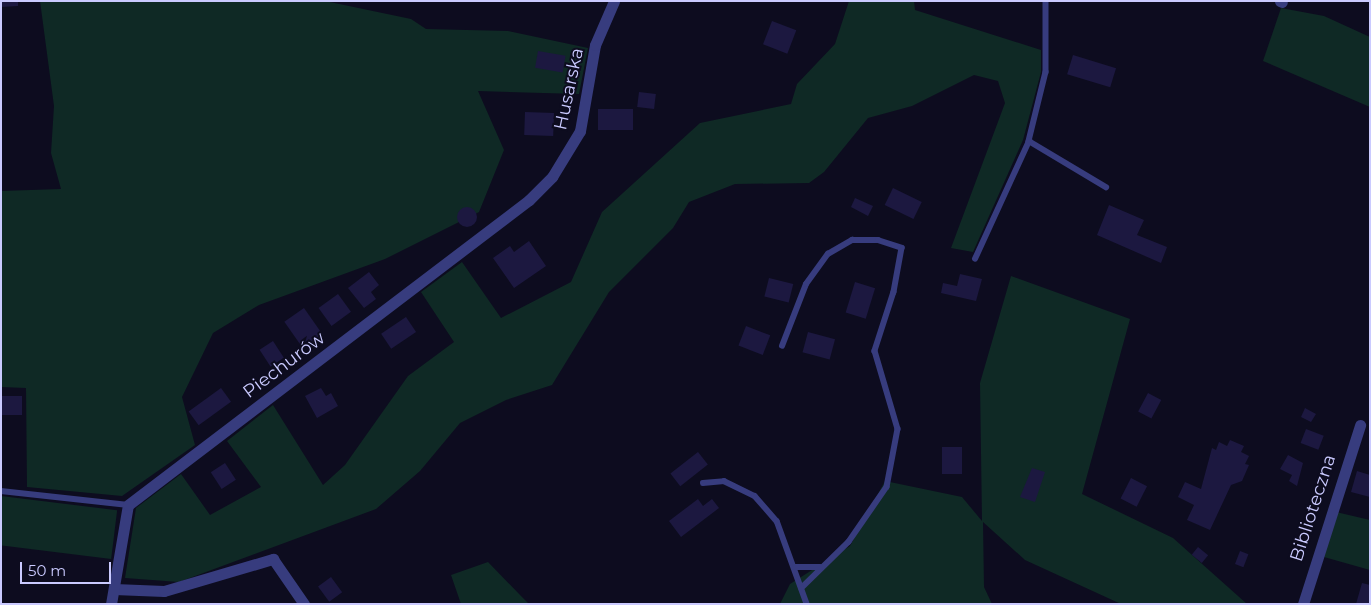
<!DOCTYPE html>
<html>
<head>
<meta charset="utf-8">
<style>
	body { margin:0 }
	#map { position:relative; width:1371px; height:605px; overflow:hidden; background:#0d0c1f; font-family:Montserrat,sans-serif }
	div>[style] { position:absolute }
	.green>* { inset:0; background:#0f2925; transform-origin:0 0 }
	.building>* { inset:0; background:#1c1840; transform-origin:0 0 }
	.round { border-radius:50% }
	.service>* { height:5.5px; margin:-2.75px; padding:0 2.75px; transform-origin:2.75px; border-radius:2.75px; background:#373c7e }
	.minor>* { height:11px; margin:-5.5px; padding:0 5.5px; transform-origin:5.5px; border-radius:5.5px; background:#373c7e }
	span { translate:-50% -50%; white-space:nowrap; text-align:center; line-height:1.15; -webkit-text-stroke:4px #0d0c1f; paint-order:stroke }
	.street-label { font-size:18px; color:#cacaff }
	.frame { position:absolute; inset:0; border:2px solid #cacaff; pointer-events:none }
	.scale { position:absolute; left:20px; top:562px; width:91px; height:22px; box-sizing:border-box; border:2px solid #cacaff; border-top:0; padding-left:6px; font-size:15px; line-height:18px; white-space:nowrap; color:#cacaff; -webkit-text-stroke:4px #0d0c1f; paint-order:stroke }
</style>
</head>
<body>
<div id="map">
	<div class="green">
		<div style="clip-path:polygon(40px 1px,325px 1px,411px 19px,426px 29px,508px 31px,588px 48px,579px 94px,478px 91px,504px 150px,479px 212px,385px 259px,259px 305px,213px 333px,182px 397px,195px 445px,122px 496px,27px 487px,26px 388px,1px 387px,1px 191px,61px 189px,51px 153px,54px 106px)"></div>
		<div style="clip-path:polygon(849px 1px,914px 1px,915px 10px,1041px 50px,1041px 72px,1023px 140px,973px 252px,951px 248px,1005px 103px,998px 81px,974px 75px,912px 106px,868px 118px,824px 172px,809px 183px,735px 184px,689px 202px,673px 228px,609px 292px,552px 385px,506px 400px,460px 423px,420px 471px,376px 509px,179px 582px,125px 578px,136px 508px,181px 474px,210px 515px,261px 487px,227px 441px,273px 405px,323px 485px,345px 465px,408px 376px,454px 342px,421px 292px,462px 262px,501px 318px,571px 282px,602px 212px,700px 123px,791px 104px,797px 84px,835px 44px)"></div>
		<div style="clip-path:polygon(1281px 8px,1324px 16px,1370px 37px,1370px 107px,1263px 61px)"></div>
		<div style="clip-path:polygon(1011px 276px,1130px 319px,1082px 494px,1173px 538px,1247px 604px,1121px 604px,1025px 560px,983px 522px,984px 587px,992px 604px,780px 604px,790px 584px,850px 546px,885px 481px,962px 497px,982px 521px,980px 383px)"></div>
		<div style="left:1px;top:496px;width:117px;height:49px;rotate:7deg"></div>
		<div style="clip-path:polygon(1336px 512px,1370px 520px,1370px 570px,1324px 557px)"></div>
		<div style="clip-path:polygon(488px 562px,521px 596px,529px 604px,461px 604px,451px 575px)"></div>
	</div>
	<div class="building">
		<div style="clip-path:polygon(1px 1px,18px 1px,18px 6px,1px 7px)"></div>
		<div style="left:772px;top:21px;width:26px;height:25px;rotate:21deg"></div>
		<div style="left:538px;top:51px;width:28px;height:17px;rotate:10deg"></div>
		<div style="left:1073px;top:55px;width:45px;height:20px;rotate:17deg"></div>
		<div style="left:639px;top:92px;width:17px;height:15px;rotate:7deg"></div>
		<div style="left:633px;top:109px;width:21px;height:35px;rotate:90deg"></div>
		<div style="left:525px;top:112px;width:29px;height:23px;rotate:2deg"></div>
		<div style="left:893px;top:188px;width:32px;height:19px;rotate:26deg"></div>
		<div style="clip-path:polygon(855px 198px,873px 206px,868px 216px,851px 207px)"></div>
		<div style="clip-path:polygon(1109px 205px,1144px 220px,1137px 235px,1167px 247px,1161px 263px,1097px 235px)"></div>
		<div class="round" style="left:457px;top:207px;width:20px;height:20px"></div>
		<div style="clip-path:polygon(529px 241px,546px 266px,514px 288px,493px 258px,510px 246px,514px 252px)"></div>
		<div style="clip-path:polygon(369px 272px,379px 285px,371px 292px,376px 299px,364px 308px,348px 288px)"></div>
		<div style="clip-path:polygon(960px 274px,982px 279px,976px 301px,941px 293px,943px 283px,957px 286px)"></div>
		<div style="left:769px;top:278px;width:25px;height:19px;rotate:14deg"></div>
		<div style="left:855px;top:282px;width:21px;height:32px;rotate:17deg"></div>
		<div style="left:338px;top:294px;width:22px;height:24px;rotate:54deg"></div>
		<div style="left:304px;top:308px;width:33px;height:24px;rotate:55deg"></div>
		<div style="left:406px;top:317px;width:18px;height:30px;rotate:56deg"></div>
		<div style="left:746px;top:326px;width:26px;height:21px;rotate:21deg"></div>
		<div style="left:808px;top:332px;width:28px;height:21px;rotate:15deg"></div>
		<div style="left:273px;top:341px;width:20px;height:16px;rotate:57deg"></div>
		<div style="left:221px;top:388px;width:17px;height:40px;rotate:54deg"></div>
		<div style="clip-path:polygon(321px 388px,326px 396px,331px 393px,338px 406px,317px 418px,305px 396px)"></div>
		<div style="left:1148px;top:393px;width:15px;height:21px;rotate:28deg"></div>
		<div style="left:1px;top:396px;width:21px;height:19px"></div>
		<div style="clip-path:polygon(1305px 408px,1316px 414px,1311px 422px,1301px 417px)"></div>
		<div style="left:1306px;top:429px;width:19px;height:15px;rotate:21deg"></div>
		<div style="clip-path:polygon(1230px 440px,1244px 446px,1241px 452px,1249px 456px,1245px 464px,1249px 465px,1242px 481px,1231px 485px,1210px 530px,1187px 520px,1194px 505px,1178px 497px,1185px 482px,1201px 489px,1212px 448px,1216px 450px,1219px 442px,1227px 446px)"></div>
		<div style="left:942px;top:447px;width:20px;height:27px"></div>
		<div style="left:698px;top:452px;width:16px;height:35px;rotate:52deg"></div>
		<div style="clip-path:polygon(1288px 455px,1303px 463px,1297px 486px,1289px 481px,1292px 475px,1280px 469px)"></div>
		<div style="left:225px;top:463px;width:20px;height:17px;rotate:57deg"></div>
		<div style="clip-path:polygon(1032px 468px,1045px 472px,1035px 502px,1020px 497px)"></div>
		<div style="clip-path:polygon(1357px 471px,1370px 475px,1370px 497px,1351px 492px)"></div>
		<div style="left:1131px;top:478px;width:18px;height:23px;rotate:27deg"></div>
		<div style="clip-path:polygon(698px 499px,703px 506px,712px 499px,719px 508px,681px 537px,669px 521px)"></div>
		<div style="left:1198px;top:547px;width:13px;height:10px;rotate:39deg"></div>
		<div style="left:1240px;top:551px;width:9px;height:14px;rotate:21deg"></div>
		<div style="left:331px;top:577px;width:19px;height:16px;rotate:54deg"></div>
		<div style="clip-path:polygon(1362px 583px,1370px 585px,1370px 604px,1356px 604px)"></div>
	</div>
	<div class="service">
		<div style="left:1046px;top:1px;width:71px;rotate:90deg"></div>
		<div style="left:1046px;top:72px;width:71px;rotate:103.8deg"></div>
		<div style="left:1029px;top:141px;width:90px;rotate:30.9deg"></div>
		<div style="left:975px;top:259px;width:130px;rotate:-65.4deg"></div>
		<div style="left:782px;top:346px;width:66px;rotate:-68.8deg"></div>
		<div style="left:806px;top:284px;width:37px;rotate:-54deg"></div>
		<div style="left:828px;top:254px;width:28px;rotate:-30deg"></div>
		<div style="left:852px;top:240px;width:26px"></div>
		<div style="left:878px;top:240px;width:25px;rotate:18deg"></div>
		<div style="left:902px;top:248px;width:45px;rotate:100.3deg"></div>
		<div style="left:894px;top:292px;width:62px;rotate:107.9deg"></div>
		<div style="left:875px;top:351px;width:81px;rotate:73.6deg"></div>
		<div style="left:898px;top:429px;width:59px;rotate:100.7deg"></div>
		<div style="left:887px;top:487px;width:67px;rotate:124.6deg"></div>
		<div style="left:849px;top:542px;width:66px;rotate:135.6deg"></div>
		<div style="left:703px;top:483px;width:21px;rotate:-5deg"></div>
		<div style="left:724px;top:481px;width:34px;rotate:26deg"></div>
		<div style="left:755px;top:496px;width:33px;rotate:49deg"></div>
		<div style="left:777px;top:521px;width:88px;rotate:70.1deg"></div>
		<div style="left:1px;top:491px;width:128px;rotate:6.3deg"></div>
		<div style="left:795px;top:567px;width:25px"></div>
	</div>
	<div class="minor">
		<div style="left:1280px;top:1px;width:2px;rotate:27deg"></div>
		<div style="left:114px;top:589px;width:50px;rotate:2.3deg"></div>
		<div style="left:164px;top:591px;width:114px;rotate:-16.4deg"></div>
		<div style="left:273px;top:559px;width:55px;rotate:55.4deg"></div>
		<div style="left:111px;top:604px;width:100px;rotate:-80.3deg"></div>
		<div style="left:128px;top:505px;width:504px;rotate:-37.26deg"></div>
		<div style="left:529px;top:200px;width:33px;rotate:-45deg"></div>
		<div style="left:552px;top:177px;width:54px;rotate:-58.7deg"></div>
		<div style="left:580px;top:131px;width:87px;rotate:-80.1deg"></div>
		<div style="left:595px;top:45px;width:48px;rotate:-66.6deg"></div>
		<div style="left:1303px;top:604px;width:188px;rotate:-72.3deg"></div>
	</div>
	<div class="street-label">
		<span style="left:569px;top:89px;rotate:-78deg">Husarska</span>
		<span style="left:284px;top:365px;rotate:-37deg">Piechurów</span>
		<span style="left:1313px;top:508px;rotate:-72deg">Biblioteczna</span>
	</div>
	<div class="frame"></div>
	<div class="scale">50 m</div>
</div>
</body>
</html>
